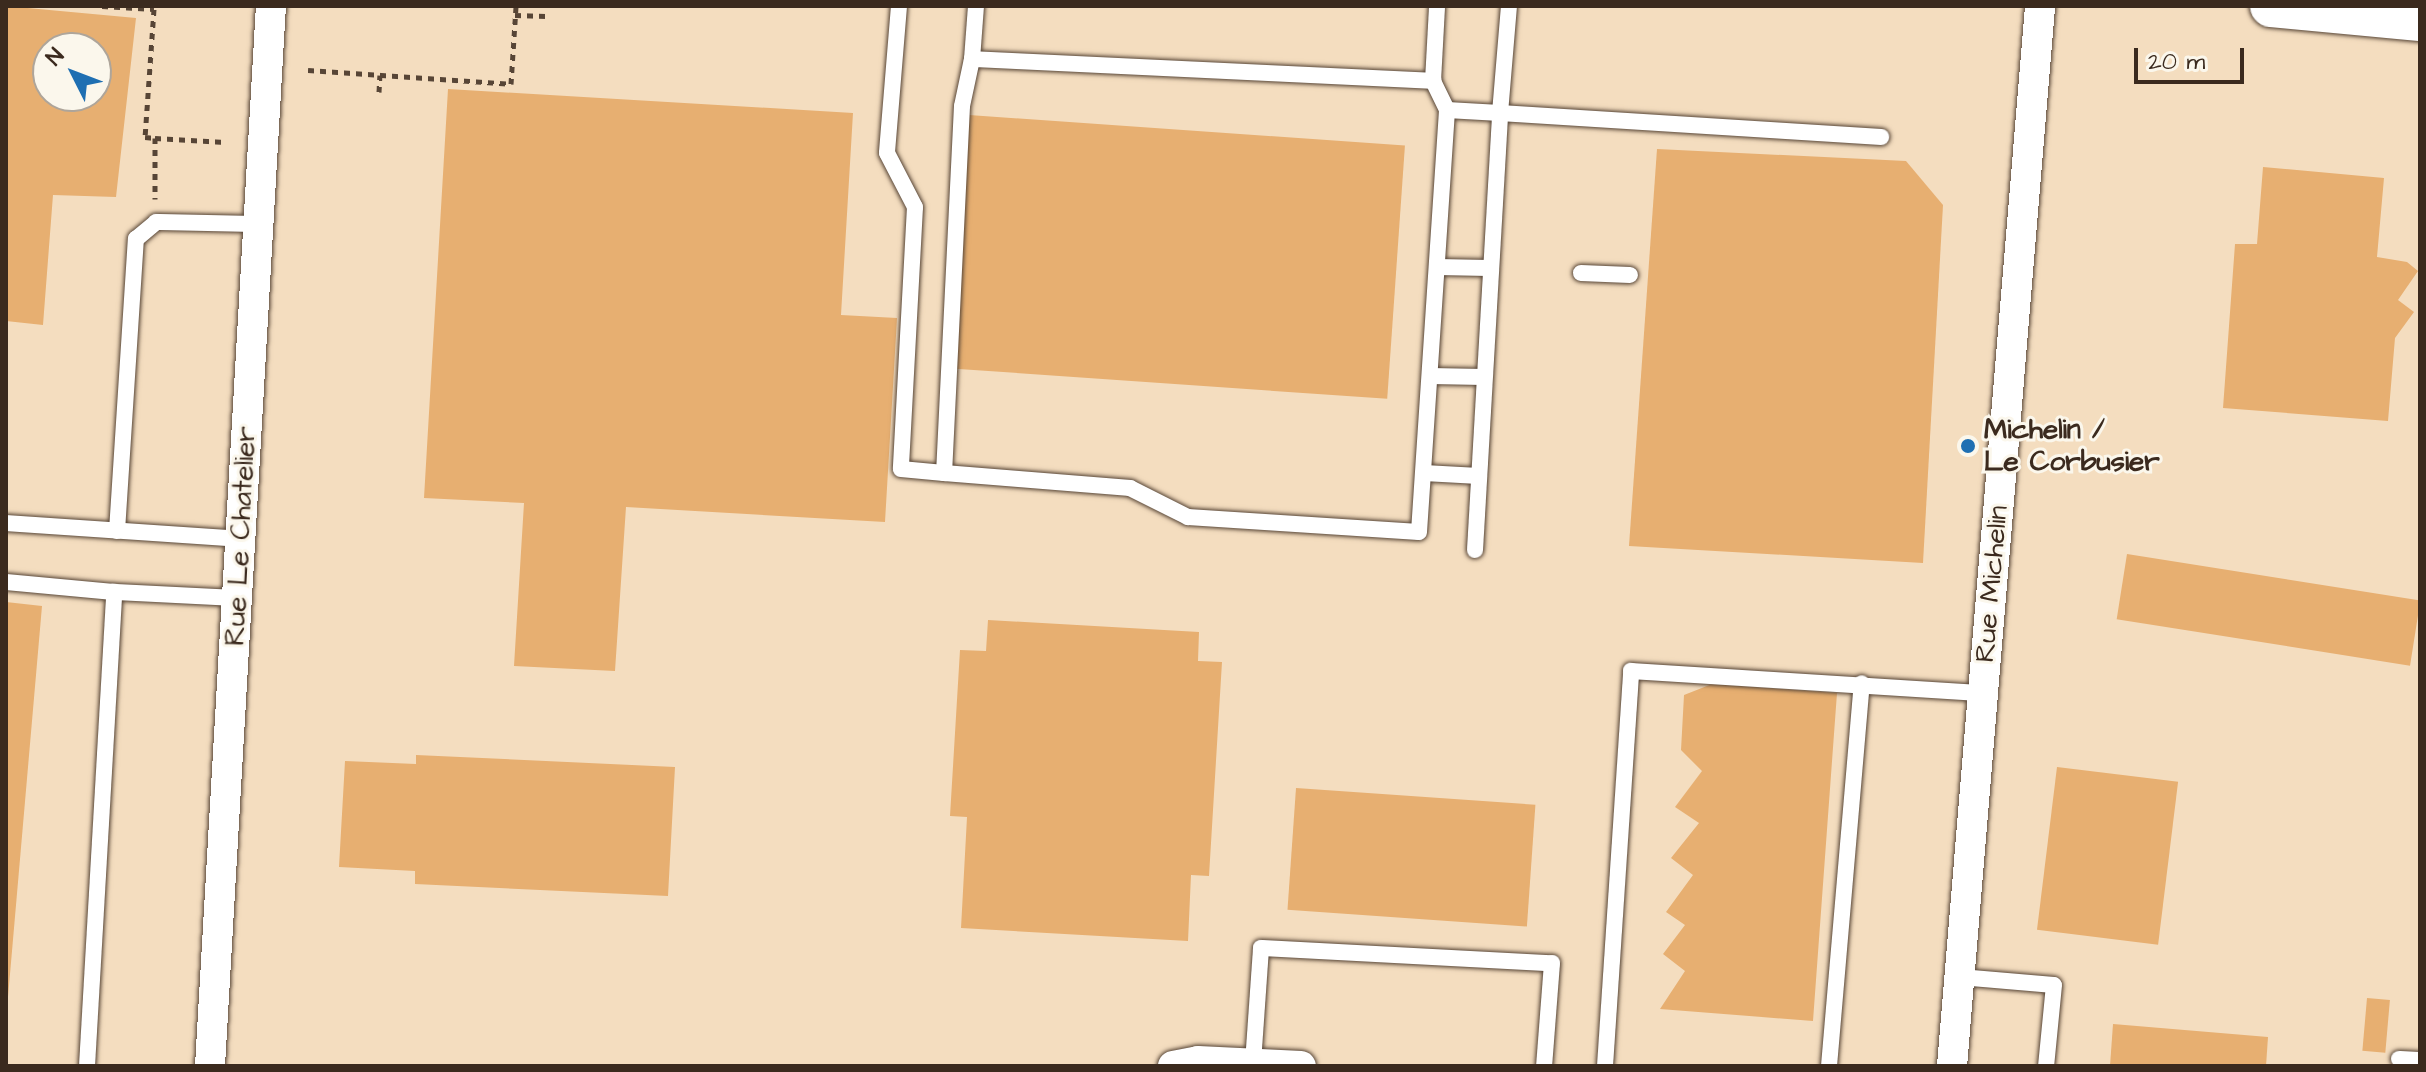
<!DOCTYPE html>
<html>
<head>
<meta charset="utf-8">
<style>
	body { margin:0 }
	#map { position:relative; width:2426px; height:1072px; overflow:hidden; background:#f4ddbf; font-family:"Architects Daughter",sans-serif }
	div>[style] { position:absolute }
	.building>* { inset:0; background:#e7af71; transform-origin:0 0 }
	.path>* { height:5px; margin-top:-2.5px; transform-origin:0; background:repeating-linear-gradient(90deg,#574536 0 6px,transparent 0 12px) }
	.roads { filter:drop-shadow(0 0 2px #574536) drop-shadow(0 0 2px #574536) }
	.lane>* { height:16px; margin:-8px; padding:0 8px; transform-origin:8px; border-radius:8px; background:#fff }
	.street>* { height:30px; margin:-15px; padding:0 15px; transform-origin:15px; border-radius:15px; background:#fff }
	.secondary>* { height:42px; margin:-21px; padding:0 21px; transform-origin:21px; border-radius:21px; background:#fff }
	.dots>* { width:22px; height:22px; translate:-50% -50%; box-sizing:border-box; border:4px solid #fbf7ec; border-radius:50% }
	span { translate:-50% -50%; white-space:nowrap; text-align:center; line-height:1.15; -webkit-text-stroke:6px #fbf7ec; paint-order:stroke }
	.poi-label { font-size:28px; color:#3b2a1e; font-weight:700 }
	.left { translate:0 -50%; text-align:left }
	.street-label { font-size:28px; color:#3b2a1e }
	.frame { position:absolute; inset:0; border:8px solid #3b2a1e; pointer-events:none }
	.north { position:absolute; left:32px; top:32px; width:80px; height:80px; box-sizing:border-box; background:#fbf7ec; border:2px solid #aea59a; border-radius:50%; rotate:312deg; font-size:22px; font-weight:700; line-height:32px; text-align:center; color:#3b2a1e }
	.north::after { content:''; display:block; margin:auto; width:28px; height:36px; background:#1f6fb2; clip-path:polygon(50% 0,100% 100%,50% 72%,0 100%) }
	.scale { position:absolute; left:2134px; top:48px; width:110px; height:36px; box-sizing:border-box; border:4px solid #3b2a1e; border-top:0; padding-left:10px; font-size:24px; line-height:28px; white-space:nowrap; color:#3b2a1e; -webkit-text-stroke:6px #fbf7ec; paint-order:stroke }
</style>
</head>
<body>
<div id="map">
	<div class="building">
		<div style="clip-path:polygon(evenodd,6px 6px,136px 18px,116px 197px,53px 195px,43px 325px,6px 321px,6px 6px,48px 48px,96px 48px,96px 96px,48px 96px,48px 48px)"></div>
		<div style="clip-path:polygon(448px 89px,853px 113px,841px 315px,897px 318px,885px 522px,626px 507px,615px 671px,514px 666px,524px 503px,424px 498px)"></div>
		<div style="left:969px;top:115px;width:437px;height:254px;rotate:4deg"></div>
		<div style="clip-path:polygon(1657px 149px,1906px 161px,1943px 205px,1923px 563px,1629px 546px)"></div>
		<div style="clip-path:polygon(2263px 167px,2384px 178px,2377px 257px,2407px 262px,2418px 271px,2398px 300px,2414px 312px,2395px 338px,2388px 421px,2223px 408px,2235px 244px,2257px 244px)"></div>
		<div style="left:2127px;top:554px;width:297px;height:66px;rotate:9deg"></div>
		<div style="clip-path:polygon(6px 602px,42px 606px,8px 997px,6px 997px)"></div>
		<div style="clip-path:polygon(988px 620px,1199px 632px,1198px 661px,1222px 662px,1209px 876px,1191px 875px,1188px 941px,961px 928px,967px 817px,950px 816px,960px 650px,986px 651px)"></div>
		<div style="clip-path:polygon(1712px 684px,1837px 693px,1813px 1021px,1660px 1009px,1685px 971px,1663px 954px,1685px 925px,1666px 912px,1693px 875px,1671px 858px,1699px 823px,1675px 807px,1702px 771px,1681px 750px,1684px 695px)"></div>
		<div style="clip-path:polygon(416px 755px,675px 767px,668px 896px,415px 884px,415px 871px,339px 867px,345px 761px,416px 764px)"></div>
		<div style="left:2057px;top:767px;width:122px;height:164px;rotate:7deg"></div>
		<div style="left:1296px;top:788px;width:240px;height:122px;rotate:4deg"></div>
		<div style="left:2367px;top:998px;width:23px;height:53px;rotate:5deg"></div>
		<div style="clip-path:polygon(2113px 1024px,2268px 1037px,2266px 1066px,2110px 1066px)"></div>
	</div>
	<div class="path">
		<div style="left:102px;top:6px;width:52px;rotate:3.3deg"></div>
		<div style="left:154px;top:9px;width:128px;rotate:94deg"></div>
		<div style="left:145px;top:137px;width:10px;rotate:6deg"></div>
		<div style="left:155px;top:138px;width:61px;rotate:90deg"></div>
		<div style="left:515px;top:15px;width:31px;rotate:2deg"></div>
		<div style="left:308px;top:70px;width:203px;rotate:3.9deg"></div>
		<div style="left:511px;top:84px;width:78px;rotate:-86.3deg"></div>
		<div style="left:379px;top:92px;width:17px;rotate:-87deg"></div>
		<div style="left:155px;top:138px;width:70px;rotate:3.3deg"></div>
	</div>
	<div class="roads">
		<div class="lane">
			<div style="left:899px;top:6px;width:147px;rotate:94.7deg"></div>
			<div style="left:887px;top:153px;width:61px;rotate:62.6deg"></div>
			<div style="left:915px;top:207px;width:262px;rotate:93.1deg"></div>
			<div style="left:901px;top:469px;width:43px;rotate:5.3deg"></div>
			<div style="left:976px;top:6px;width:53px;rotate:94.3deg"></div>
			<div style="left:972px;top:59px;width:462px;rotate:2.7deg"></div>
			<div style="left:1433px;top:81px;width:75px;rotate:-86.9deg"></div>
			<div style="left:972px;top:59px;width:48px;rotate:102deg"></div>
			<div style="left:962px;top:106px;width:367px;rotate:92.8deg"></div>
			<div style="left:944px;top:473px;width:187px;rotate:4.6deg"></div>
			<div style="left:1130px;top:488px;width:65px;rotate:26.6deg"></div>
			<div style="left:1188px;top:517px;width:231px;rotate:3.7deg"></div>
			<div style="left:1419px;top:532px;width:423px;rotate:-86.2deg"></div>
			<div style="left:1433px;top:81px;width:32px;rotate:64deg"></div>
			<div style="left:1447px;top:110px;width:53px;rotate:3.2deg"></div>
			<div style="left:1500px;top:113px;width:107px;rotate:-85.2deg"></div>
			<div style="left:1437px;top:267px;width:52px;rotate:1.1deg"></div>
			<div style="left:1581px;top:273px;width:49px;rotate:2.3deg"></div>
			<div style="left:1430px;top:376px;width:54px;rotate:1.1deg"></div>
			<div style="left:1424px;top:473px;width:55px;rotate:3.1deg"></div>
			<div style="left:6px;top:523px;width:236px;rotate:3.9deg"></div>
			<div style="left:117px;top:531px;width:293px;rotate:-86.3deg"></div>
			<div style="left:136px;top:239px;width:26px;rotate:-40deg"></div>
			<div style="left:156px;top:222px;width:103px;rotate:1.1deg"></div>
			<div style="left:1475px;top:550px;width:438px;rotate:-86.7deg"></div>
			<div style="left:1500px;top:113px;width:382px;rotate:3.6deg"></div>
			<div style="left:6px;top:582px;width:108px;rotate:5.3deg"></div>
			<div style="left:1960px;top:977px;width:94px;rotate:4.9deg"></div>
			<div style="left:2054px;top:985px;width:81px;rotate:95.6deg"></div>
			<div style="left:2399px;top:1059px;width:21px;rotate:3deg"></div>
			<div style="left:1253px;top:1063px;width:115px;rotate:-86deg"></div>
			<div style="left:1261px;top:948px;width:291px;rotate:3deg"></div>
			<div style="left:1552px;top:963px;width:103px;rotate:94.4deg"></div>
			<div style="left:87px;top:1066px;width:475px;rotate:-86.7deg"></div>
			<div style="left:114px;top:592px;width:124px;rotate:2.8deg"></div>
			<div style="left:1605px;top:1066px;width:396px;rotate:-86.2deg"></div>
			<div style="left:1631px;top:671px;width:353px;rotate:3.6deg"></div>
			<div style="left:1829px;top:1066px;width:384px;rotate:-85.1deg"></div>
		</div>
		<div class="street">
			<div style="left:210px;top:1066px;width:1062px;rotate:-86.71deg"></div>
			<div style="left:1173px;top:1066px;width:25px;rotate:-11deg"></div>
			<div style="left:1198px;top:1061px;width:103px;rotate:2.8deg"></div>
			<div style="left:1952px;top:1066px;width:1064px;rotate:-85.25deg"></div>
		</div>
		<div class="secondary">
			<div style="left:2271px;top:6px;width:150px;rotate:5.4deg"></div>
		</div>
	</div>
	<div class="dots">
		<div style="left:1968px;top:446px;background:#1f6fb2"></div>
	</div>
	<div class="poi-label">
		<span class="left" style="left:1984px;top:446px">Michelin /<br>Le Corbusier</span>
	</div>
	<div class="street-label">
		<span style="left:241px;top:536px;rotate:-87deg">Rue Le Chatelier</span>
		<span style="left:1992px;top:584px;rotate:-85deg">Rue Michelin</span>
	</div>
	<div class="frame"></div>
	<div class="north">N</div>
	<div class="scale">20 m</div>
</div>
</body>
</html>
